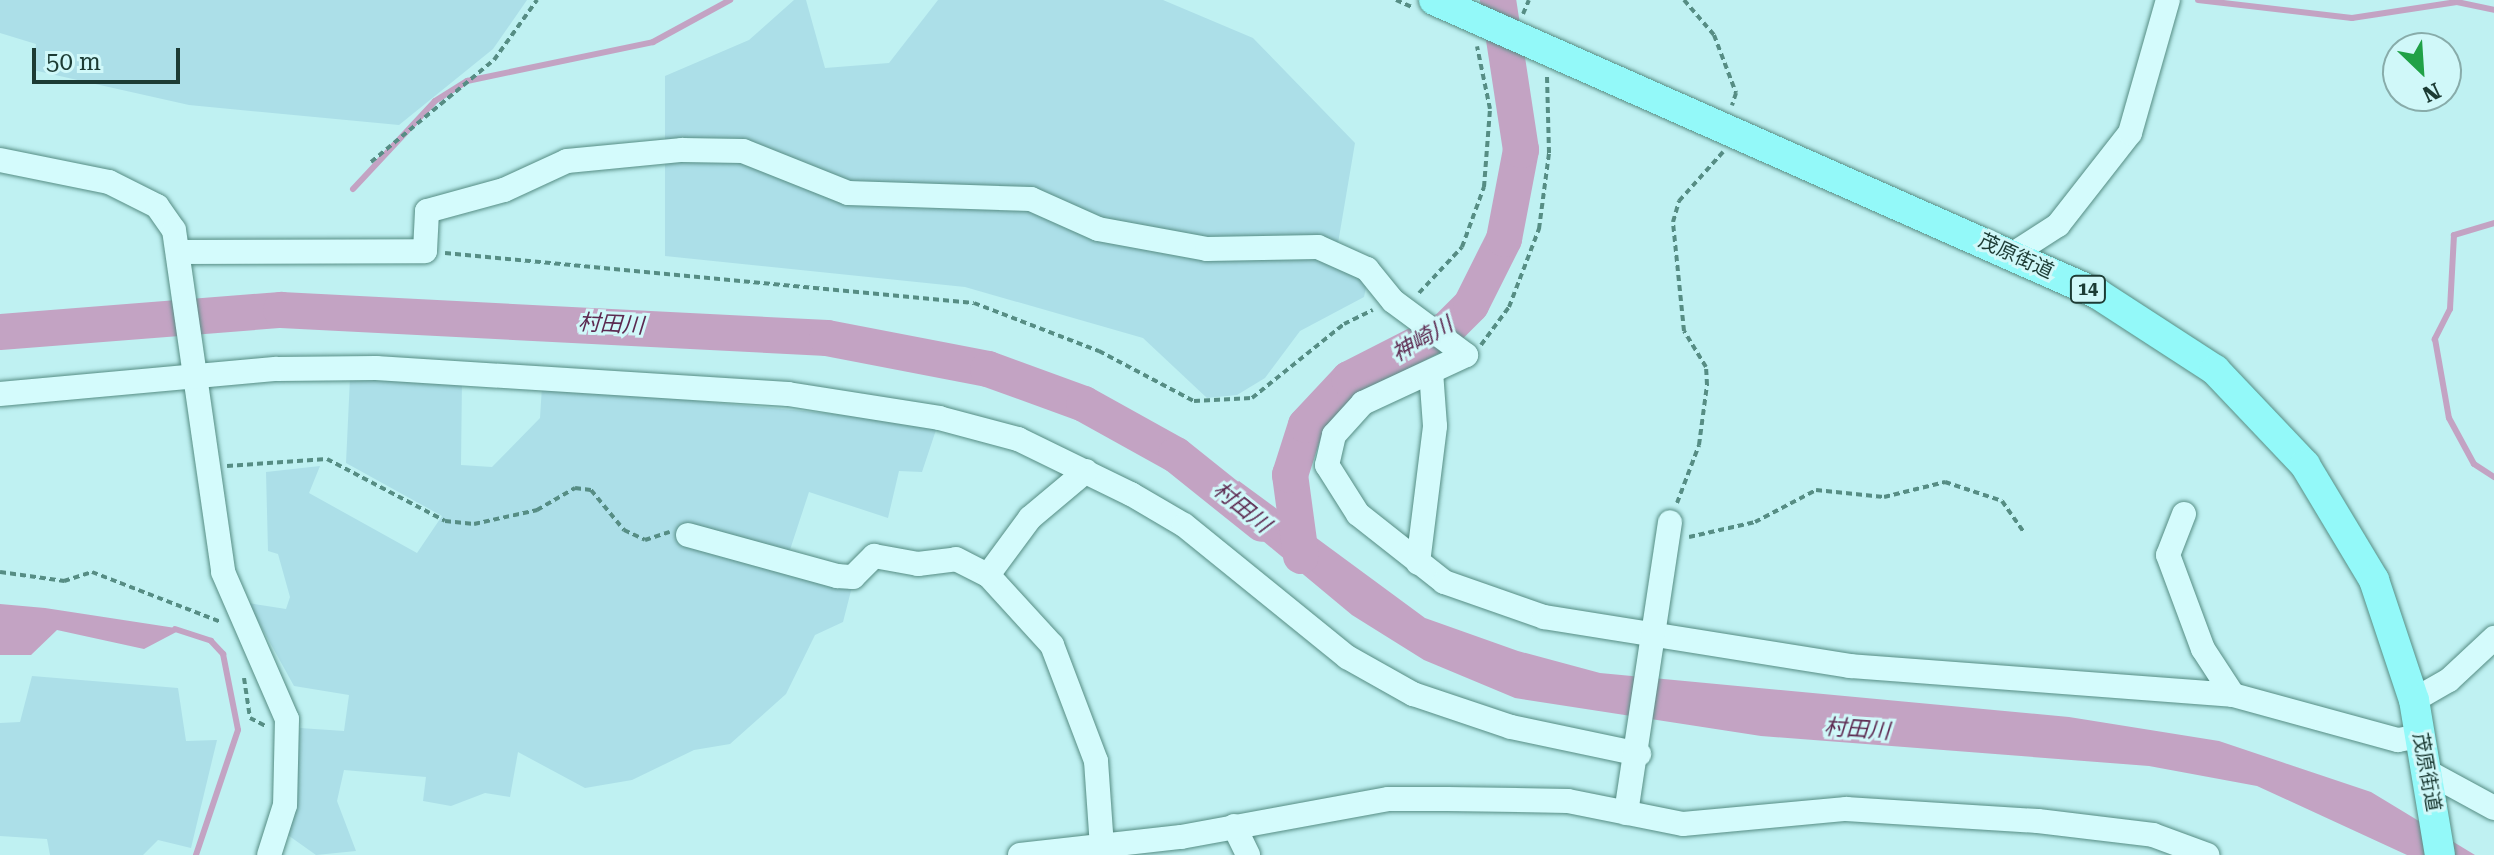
<!DOCTYPE html>
<html>
<head>
<meta charset="utf-8">
<style>
	body { margin:0 }
	#map { position:relative; width:2494px; height:855px; overflow:hidden; background:#bff1f2; font-family:"Roboto Serif","Noto Sans JP",serif }
	div>[style] { position:absolute }
	.farmland>* { inset:0; background:#acdfe8 }
	.water>* { inset:0; background:#c3a3c3 }
	.stream>* { height:6px; margin:-3px; padding:0 3px; transform-origin:3px; border-radius:3px; background:#c3a3c3 }
	.river>* { height:36px; margin:-18px; padding:0 18px; transform-origin:18px; border-radius:18px; background:#c3a3c3 }
	.path>* { height:4px; margin-top:-2px; transform-origin:0; background:repeating-linear-gradient(90deg,#568d84 0 6px,transparent 0 10px) }
	.roads { filter:drop-shadow(0 0 2px #568d84) drop-shadow(0 0 2px #568d84) }
	.minor>* { height:24px; margin:-12px; padding:0 12px; transform-origin:12px; border-radius:12px; background:#d4fbfc }
	.major>* { height:30px; margin:-15px; padding:0 15px; transform-origin:15px; border-radius:15px; background:#93f9f9 }
	span { translate:-50% -50%; white-space:nowrap; text-align:center; line-height:1.15; -webkit-text-stroke:6px #d0f8f9; paint-order:stroke }
	.shield-label span { padding:2px 6px; background:#d0f8f9; border:2px solid; border-radius:6px; -webkit-text-stroke-width:0 }
	.shield-label { font-size:18px; color:#1c3b34; font-weight:700 }
	.street-label { font-size:20px; color:#1c3b34 }
	.water-label { font-size:22px; color:#5c2950; font-style:italic }
	.north { position:absolute; left:2382px; top:32px; width:80px; height:80px; box-sizing:border-box; background:#d0f8f9; border:2px solid #88acaa; border-radius:50%; rotate:155deg; font-size:22px; font-weight:700; line-height:32px; text-align:center; color:#1c3b34 }
	.north::after { content:''; display:block; margin:auto; width:28px; height:36px; background:#20a147; clip-path:polygon(50% 0,100% 100%,50% 72%,0 100%) }
	.scale { position:absolute; left:32px; top:48px; width:148px; height:36px; box-sizing:border-box; border:4px solid #1c3b34; border-top:0; padding-left:10px; font-size:24px; line-height:28px; white-space:nowrap; color:#1c3b34; -webkit-text-stroke:6px #d0f8f9; paint-order:stroke }
</style>
</head>
<body>
<div id="map">
	<div class="farmland">
		<div style="clip-path:polygon(0 0,527px 0,493px 49px,399px 125px,189px 105px,33px 70px,36px 44px,0 33px)"></div>
		<div style="clip-path:polygon(794px 0,806px 0,825px 68px,889px 63px,938px 0,1163px 0,1253px 38px,1355px 143px,1335px 261px,1368px 278px,1364px 297px,1300px 331px,1265px 378px,1237px 395px,1207px 398px,1143px 338px,965px 287px,665px 256px,665px 76px,749px 40px)"></div>
		<div style="clip-path:polygon(350px 378px,462px 380px,461px 465px,492px 467px,540px 418px,542px 386px,938px 424px,922px 472px,899px 471px,888px 518px,809px 492px,785px 565px,853px 583px,843px 622px,815px 635px,786px 694px,730px 744px,694px 750px,632px 780px,585px 788px,518px 752px,510px 797px,485px 793px,451px 806px,423px 801px,426px 777px,344px 770px,337px 801px,356px 851px,316px 855px,285px 833px,300px 728px,344px 731px,349px 695px,294px 686px,248px 603px,286px 609px,290px 597px,278px 554px,268px 551px,266px 472px,320px 466px,309px 493px,417px 553px,442px 516px,346px 463px)"></div>
		<div style="clip-path:polygon(32px 676px,178px 688px,186px 741px,217px 740px,191px 848px,158px 840px,143px 855px,50px 855px,47px 839px,0 836px,0 723px,20px 722px)"></div>
	</div>
	<div class="water">
		<div style="clip-path:polygon(1239px 481px,1425px 618px,1518px 651px,1600px 673px,2069px 717px,2219px 741px,2371px 792px,2475px 855px,2407px 855px,2257px 786px,2149px 766px,1761px 736px,1515px 698px,1424px 660px,1352px 615px,1215px 501px)"></div>
		<div style="clip-path:polygon(0 604px,45px 608px,182px 629px,144px 649px,57px 630px,31px 655px,0 655px)"></div>
	</div>
	<div class="stream">
		<div style="left:2198px;top:0;width:155px;rotate:6.7deg"></div>
		<div style="left:2352px;top:18px;width:106px;rotate:-8.7deg"></div>
		<div style="left:2457px;top:2px;width:38px;rotate:12deg"></div>
		<div style="left:353px;top:189px;width:120px;rotate:-47deg"></div>
		<div style="left:435px;top:101px;width:38px;rotate:-32deg"></div>
		<div style="left:467px;top:81px;width:190px;rotate:-11.8deg"></div>
		<div style="left:653px;top:42px;width:88px;rotate:-28.6deg"></div>
		<div style="left:2494px;top:223px;width:42px;rotate:163.3deg"></div>
		<div style="left:2454px;top:235px;width:74px;rotate:93.1deg"></div>
		<div style="left:2450px;top:309px;width:34px;rotate:117deg"></div>
		<div style="left:2435px;top:339px;width:80px;rotate:80deg"></div>
		<div style="left:2449px;top:418px;width:52px;rotate:61.5deg"></div>
		<div style="left:2474px;top:464px;width:24px;rotate:33deg"></div>
		<div style="left:175px;top:629px;width:38px;rotate:18deg"></div>
		<div style="left:211px;top:641px;width:18px;rotate:47deg"></div>
		<div style="left:223px;top:654px;width:77px;rotate:78.8deg"></div>
		<div style="left:238px;top:730px;width:132px;rotate:108.6deg"></div>
	</div>
	<div class="river">
		<div style="left:0;top:332px;width:282px;rotate:-4.5deg"></div>
		<div style="left:281px;top:310px;width:547px;rotate:2.94deg"></div>
		<div style="left:827px;top:338px;width:164px;rotate:10.9deg"></div>
		<div style="left:988px;top:369px;width:102px;rotate:20deg"></div>
		<div style="left:1084px;top:404px;width:105px;rotate:29deg"></div>
		<div style="left:1176px;top:455px;width:110px;rotate:38.7deg"></div>
		<div style="left:1301px;top:556px;width:82px;rotate:-97.7deg"></div>
		<div style="left:1290px;top:475px;width:52px;rotate:-72.3deg"></div>
		<div style="left:1306px;top:425px;width:63px;rotate:-46.9deg"></div>
		<div style="left:1349px;top:379px;width:110px;rotate:-27deg"></div>
		<div style="left:1447px;top:329px;width:34px;rotate:-45deg"></div>
		<div style="left:1471px;top:305px;width:74px;rotate:-63.4deg"></div>
		<div style="left:1504px;top:239px;width:91px;rotate:-79.2deg"></div>
		<div style="left:1521px;top:150px;width:152px;rotate:-98.7deg"></div>
	</div>
	<div class="path">
		<div style="left:1396px;top:0;width:17px;rotate:24deg"></div>
		<div style="left:1684px;top:0;width:46px;rotate:49.4deg"></div>
		<div style="left:1714px;top:35px;width:62px;rotate:69.2deg"></div>
		<div style="left:1736px;top:93px;width:13px;rotate:108deg"></div>
		<div style="left:1523px;top:14px;width:15px;rotate:-67deg"></div>
		<div style="left:371px;top:162px;width:160px;rotate:-39.7deg"></div>
		<div style="left:494px;top:60px;width:74px;rotate:-54.4deg"></div>
		<div style="left:445px;top:253px;width:531px;rotate:5.4deg"></div>
		<div style="left:974px;top:303px;width:134px;rotate:21deg"></div>
		<div style="left:1099px;top:351px;width:107px;rotate:27.8deg"></div>
		<div style="left:1194px;top:401px;width:58px;rotate:-3deg"></div>
		<div style="left:1252px;top:398px;width:118px;rotate:-38.8deg"></div>
		<div style="left:1344px;top:324px;width:32px;rotate:-26deg"></div>
		<div style="left:1419px;top:293px;width:63px;rotate:-46.9deg"></div>
		<div style="left:1462px;top:247px;width:64px;rotate:-69.9deg"></div>
		<div style="left:1484px;top:187px;width:78px;rotate:-85.6deg"></div>
		<div style="left:1490px;top:109px;width:64px;rotate:-101.7deg"></div>
		<div style="left:1481px;top:345px;width:47px;rotate:-53.6deg"></div>
		<div style="left:1509px;top:307px;width:84px;rotate:-69deg"></div>
		<div style="left:1539px;top:229px;width:77px;rotate:-82.5deg"></div>
		<div style="left:1549px;top:153px;width:76px;rotate:-91.5deg"></div>
		<div style="left:227px;top:466px;width:100px;rotate:-4deg"></div>
		<div style="left:327px;top:459px;width:133px;rotate:27.7deg"></div>
		<div style="left:445px;top:521px;width:29px;rotate:6deg"></div>
		<div style="left:474px;top:524px;width:65px;rotate:-12.5deg"></div>
		<div style="left:537px;top:510px;width:44px;rotate:-30.1deg"></div>
		<div style="left:575px;top:488px;width:16px;rotate:7deg"></div>
		<div style="left:591px;top:490px;width:52px;rotate:50.5deg"></div>
		<div style="left:624px;top:530px;width:23px;rotate:25deg"></div>
		<div style="left:645px;top:540px;width:26px;rotate:-18deg"></div>
		<div style="left:1677px;top:503px;width:62px;rotate:-69.2deg"></div>
		<div style="left:1699px;top:445px;width:61px;rotate:-82.4deg"></div>
		<div style="left:1707px;top:385px;width:18px;rotate:-93deg"></div>
		<div style="left:1706px;top:367px;width:42px;rotate:-121.4deg"></div>
		<div style="left:1684px;top:331px;width:110px;rotate:-95.8deg"></div>
		<div style="left:1673px;top:222px;width:22px;rotate:-74deg"></div>
		<div style="left:1679px;top:201px;width:66px;rotate:-48.1deg"></div>
		<div style="left:1689px;top:537px;width:68px;rotate:-12.8deg"></div>
		<div style="left:1755px;top:522px;width:69px;rotate:-27.7deg"></div>
		<div style="left:1816px;top:490px;width:68px;rotate:5.9deg"></div>
		<div style="left:1884px;top:497px;width:63px;rotate:-13.8deg"></div>
		<div style="left:1945px;top:482px;width:60px;rotate:18.4deg"></div>
		<div style="left:2002px;top:501px;width:38px;rotate:55deg"></div>
		<div style="left:0;top:572px;width:65px;rotate:8deg"></div>
		<div style="left:64px;top:581px;width:29px;rotate:-18deg"></div>
		<div style="left:92px;top:572px;width:138px;rotate:21.2deg"></div>
		<div style="left:244px;top:678px;width:40px;rotate:81.5deg"></div>
		<div style="left:250px;top:718px;width:18px;rotate:27deg"></div>
	</div>
	<div class="roads">
		<div class="minor">
			<div style="left:0;top:160px;width:111px;rotate:11.4deg"></div>
			<div style="left:109px;top:182px;width:54px;rotate:26.6deg"></div>
			<div style="left:157px;top:206px;width:29px;rotate:55deg"></div>
			<div style="left:174px;top:230px;width:345px;rotate:81.8deg"></div>
			<div style="left:223px;top:572px;width:160px;rotate:66.5deg"></div>
			<div style="left:287px;top:719px;width:86px;rotate:91.3deg"></div>
			<div style="left:285px;top:805px;width:52px;rotate:107.7deg"></div>
			<div style="left:178px;top:252px;width:247px;rotate:-0.2deg"></div>
			<div style="left:425px;top:251px;width:40px;rotate:-87.1deg"></div>
			<div style="left:427px;top:211px;width:80px;rotate:-15.3deg"></div>
			<div style="left:504px;top:190px;width:69px;rotate:-24.7deg"></div>
			<div style="left:567px;top:161px;width:116px;rotate:-5.5deg"></div>
			<div style="left:682px;top:150px;width:61px;rotate:0.9deg"></div>
			<div style="left:743px;top:151px;width:113px;rotate:21.8deg"></div>
			<div style="left:848px;top:193px;width:183px;rotate:1.9deg"></div>
			<div style="left:1031px;top:199px;width:73px;rotate:24.1deg"></div>
			<div style="left:1098px;top:229px;width:111px;rotate:10.4deg"></div>
			<div style="left:1207px;top:249px;width:111px;rotate:-1deg"></div>
			<div style="left:1318px;top:247px;width:54px;rotate:24.2deg"></div>
			<div style="left:1367px;top:269px;width:41px;rotate:50.9deg"></div>
			<div style="left:1393px;top:301px;width:91px;rotate:36.5deg"></div>
			<div style="left:1466px;top:355px;width:114px;rotate:155deg"></div>
			<div style="left:1363px;top:403px;width:43px;rotate:132.2deg"></div>
			<div style="left:1334px;top:435px;width:31px;rotate:103deg"></div>
			<div style="left:1327px;top:465px;width:58px;rotate:57.7deg"></div>
			<div style="left:1358px;top:514px;width:110px;rotate:38.3deg"></div>
			<div style="left:1444px;top:582px;width:106px;rotate:19.3deg"></div>
			<div style="left:1544px;top:617px;width:310px;rotate:9.1deg"></div>
			<div style="left:1850px;top:666px;width:384px;rotate:4.3deg"></div>
			<div style="left:2233px;top:695px;width:171px;rotate:15.3deg"></div>
			<div style="left:2398px;top:740px;width:23px;rotate:-10deg"></div>
			<div style="left:2013px;top:254px;width:54px;rotate:-32.8deg"></div>
			<div style="left:2058px;top:225px;width:117px;rotate:-52deg"></div>
			<div style="left:2130px;top:133px;width:138px;rotate:-74.1deg"></div>
			<div style="left:0;top:394px;width:278px;rotate:-5.2deg"></div>
			<div style="left:277px;top:369px;width:99px;rotate:-0.6deg"></div>
			<div style="left:376px;top:368px;width:413px;rotate:3.6deg"></div>
			<div style="left:788px;top:394px;width:153px;rotate:9deg"></div>
			<div style="left:939px;top:418px;width:82px;rotate:14.9deg"></div>
			<div style="left:1018px;top:439px;width:126px;rotate:26deg"></div>
			<div style="left:1131px;top:494px;width:61px;rotate:30.3deg"></div>
			<div style="left:1184px;top:525px;width:210px;rotate:39deg"></div>
			<div style="left:1347px;top:657px;width:76px;rotate:29.3deg"></div>
			<div style="left:1413px;top:694px;width:103px;rotate:18.6deg"></div>
			<div style="left:1511px;top:727px;width:131px;rotate:11.9deg"></div>
			<div style="left:2184px;top:514px;width:44px;rotate:111.3deg"></div>
			<div style="left:2168px;top:555px;width:100px;rotate:69.6deg"></div>
			<div style="left:2203px;top:649px;width:55px;rotate:56.9deg"></div>
			<div style="left:688px;top:535px;width:155px;rotate:15.4deg"></div>
			<div style="left:837px;top:576px;width:16px;rotate:4deg"></div>
			<div style="left:853px;top:577px;width:30px;rotate:-45deg"></div>
			<div style="left:874px;top:556px;width:45px;rotate:10.3deg"></div>
			<div style="left:918px;top:564px;width:38px;rotate:-7deg"></div>
			<div style="left:956px;top:559px;width:36px;rotate:27deg"></div>
			<div style="left:988px;top:575px;width:95px;rotate:47.6deg"></div>
			<div style="left:1052px;top:645px;width:124px;rotate:69.2deg"></div>
			<div style="left:1096px;top:761px;width:85px;rotate:86deg"></div>
			<div style="left:1418px;top:563px;width:138px;rotate:-82.9deg"></div>
			<div style="left:1435px;top:426px;width:54px;rotate:-94.2deg"></div>
			<div style="left:988px;top:575px;width:71px;rotate:-53.6deg"></div>
			<div style="left:1030px;top:518px;width:73px;rotate:-40deg"></div>
			<div style="left:2414px;top:700px;width:40px;rotate:-29.7deg"></div>
			<div style="left:2449px;top:680px;width:62px;rotate:-43deg"></div>
			<div style="left:2428px;top:772px;width:75px;rotate:28.6deg"></div>
			<div style="left:1626px;top:813px;width:294px;rotate:-81.4deg"></div>
			<div style="left:1234px;top:826px;width:32px;rotate:64deg"></div>
			<div style="left:1020px;top:855px;width:162px;rotate:-6.4deg"></div>
			<div style="left:1181px;top:837px;width:210px;rotate:-10.4deg"></div>
			<div style="left:1388px;top:799px;width:59px"></div>
			<div style="left:1447px;top:799px;width:121px;rotate:0.9deg"></div>
			<div style="left:1568px;top:801px;width:117px;rotate:11.3deg"></div>
			<div style="left:1683px;top:824px;width:164px;rotate:-5.3deg"></div>
			<div style="left:1846px;top:809px;width:192px;rotate:3.6deg"></div>
			<div style="left:2038px;top:821px;width:116px;rotate:6.9deg"></div>
			<div style="left:2153px;top:835px;width:58px;rotate:20.3deg"></div>
		</div>
		<div class="major">
			<div style="left:1434px;top:0;width:726px;rotate:23.88deg"></div>
			<div style="left:2098px;top:294px;width:140px;rotate:33deg"></div>
			<div style="left:2215px;top:370px;width:131px;rotate:46.5deg"></div>
			<div style="left:2305px;top:465px;width:134px;rotate:59deg"></div>
			<div style="left:2374px;top:580px;width:126px;rotate:71.6deg"></div>
			<div style="left:2414px;top:700px;width:157px;rotate:80.5deg"></div>
		</div>
	</div>
	<div class="shield-label">
		<span style="left:2088px;top:289px">14</span>
	</div>
	<div class="street-label">
		<span style="left:2016px;top:256px;rotate:25deg">茂原街道</span>
		<span style="left:2427px;top:772px;rotate:80deg">茂原街道</span>
	</div>
	<div class="water-label">
		<span style="left:611px;top:324px;rotate:3deg">村田川</span>
		<span style="left:1422px;top:339px;rotate:-30deg">神崎川</span>
		<span style="left:1242px;top:507px;rotate:39deg">村田川</span>
		<span style="left:1857px;top:729px;rotate:4deg">村田川</span>
	</div>
	<div class="north">N</div>
	<div class="scale">50 m</div>
</div>
</body>
</html>
